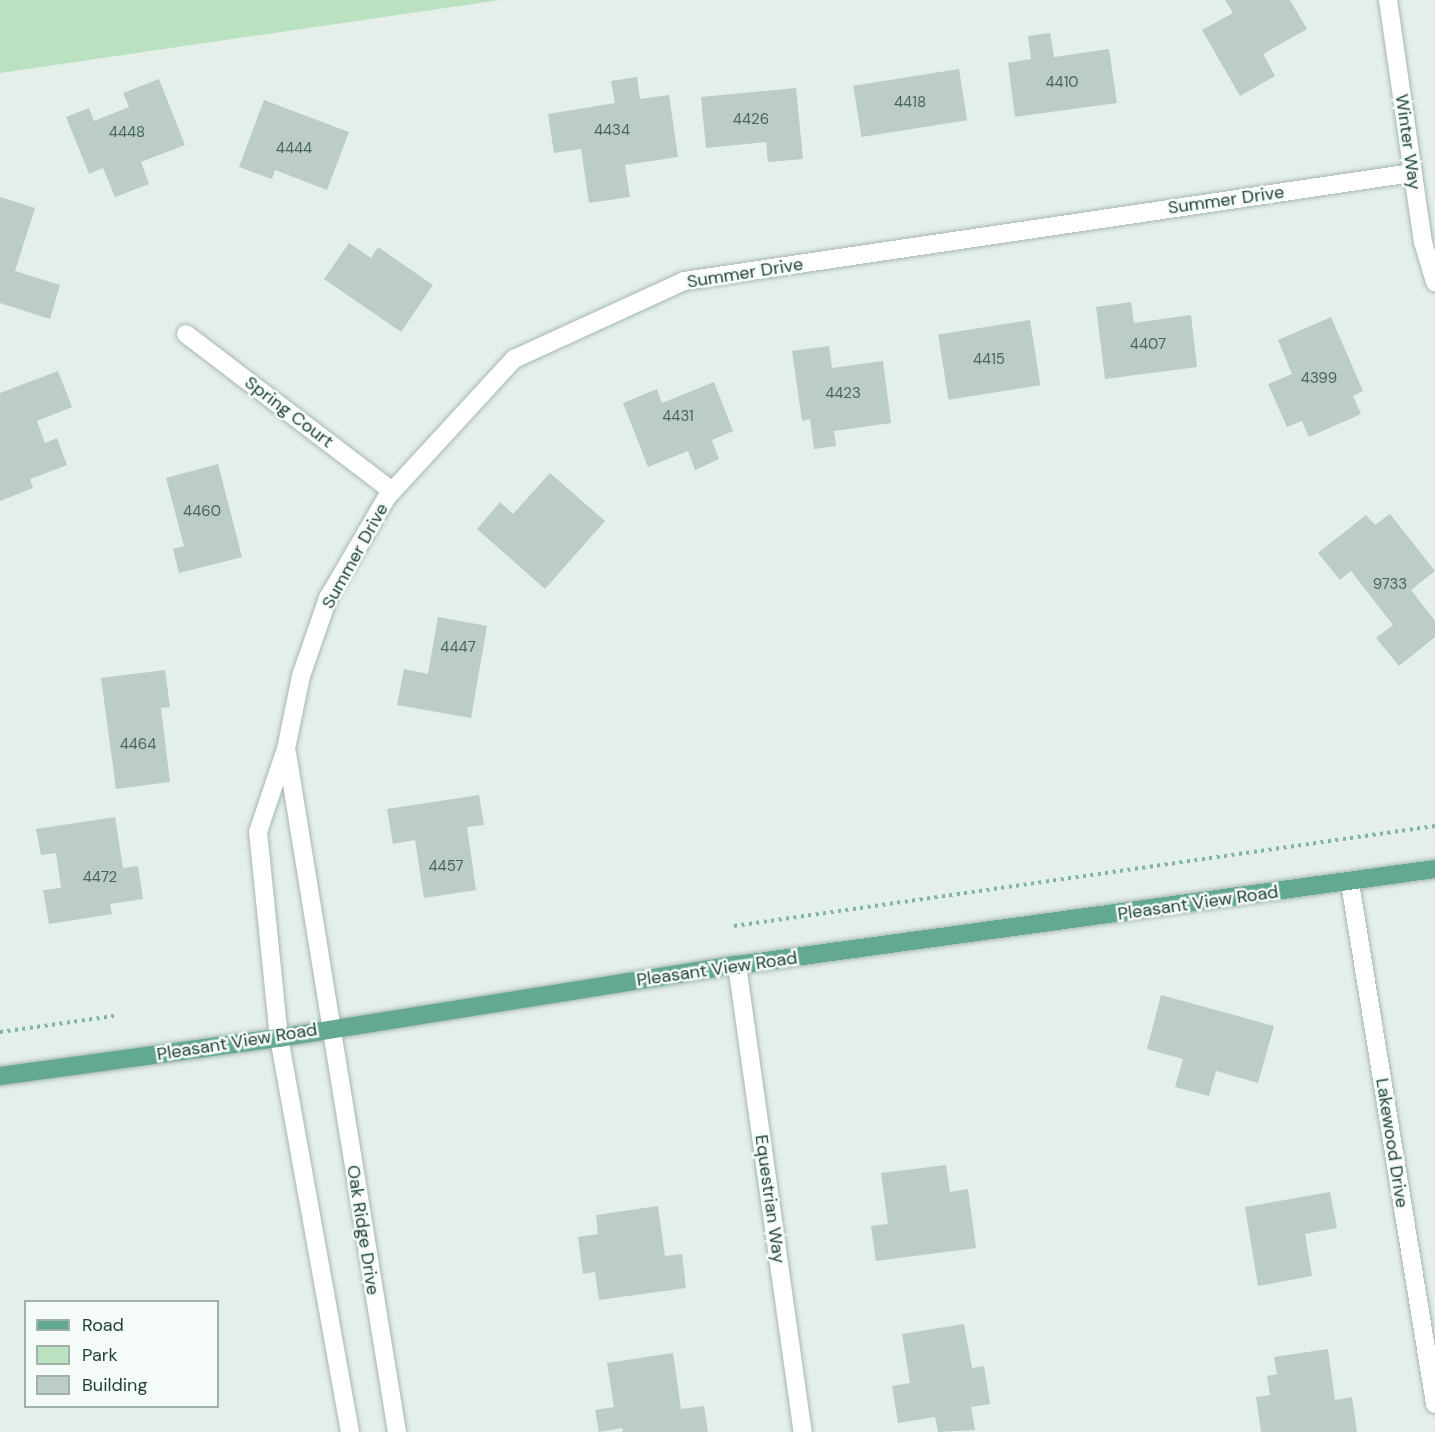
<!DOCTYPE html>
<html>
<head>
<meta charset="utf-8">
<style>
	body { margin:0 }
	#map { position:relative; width:1435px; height:1432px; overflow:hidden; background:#e4efe9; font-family:"DM Sans",sans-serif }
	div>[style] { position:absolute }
	.green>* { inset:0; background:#bae2c1 }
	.building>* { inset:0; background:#bbcdc4; transform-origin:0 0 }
	.path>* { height:4px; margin-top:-2px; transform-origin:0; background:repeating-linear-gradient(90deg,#80b6a0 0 3px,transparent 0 7.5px) }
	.roads { filter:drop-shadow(0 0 2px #a6b8b0) drop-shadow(0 0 2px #a6b8b0) }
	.minor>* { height:18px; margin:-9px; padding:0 9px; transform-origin:9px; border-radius:9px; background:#fff }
	.major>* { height:18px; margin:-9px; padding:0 9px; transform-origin:9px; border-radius:9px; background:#63a990 }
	span { translate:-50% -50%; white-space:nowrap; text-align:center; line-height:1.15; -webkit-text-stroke:5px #f5fbf7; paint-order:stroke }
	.number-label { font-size:15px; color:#48665a }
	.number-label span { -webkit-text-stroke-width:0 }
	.street-label { font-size:18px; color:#214336 }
	.legend { position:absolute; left:24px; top:1300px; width:195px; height:108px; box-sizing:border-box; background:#f5fbf7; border:2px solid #a0b1aa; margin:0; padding:8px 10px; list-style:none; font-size:18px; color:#214336 }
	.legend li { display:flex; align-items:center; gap:12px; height:30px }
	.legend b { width:30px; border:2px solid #a0b1aa }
</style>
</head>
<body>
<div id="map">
	<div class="green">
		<div style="clip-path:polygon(0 0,500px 0,0 73px)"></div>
	</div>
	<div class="building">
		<div style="clip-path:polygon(1225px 0,1290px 0,1307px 29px,1263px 54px,1275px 76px,1240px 96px,1202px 30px,1233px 13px)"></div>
		<div style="clip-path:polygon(1050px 33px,1054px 57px,1109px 49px,1117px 103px,1015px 117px,1008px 63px,1031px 59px,1028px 36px)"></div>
		<div style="left:959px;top:69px;width:52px;height:107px;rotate:81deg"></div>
		<div style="clip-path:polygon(637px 77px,640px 99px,669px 95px,678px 157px,625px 165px,630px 197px,589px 203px,581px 149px,554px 153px,548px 114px,615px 103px,611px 81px)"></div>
		<div style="clip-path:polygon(159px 79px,185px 145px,141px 162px,149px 184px,115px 197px,103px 168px,89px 174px,66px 117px,89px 108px,94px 121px,129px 107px,123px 93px)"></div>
		<div style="clip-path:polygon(796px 88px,803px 159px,768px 162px,766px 142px,706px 148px,701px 97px)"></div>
		<div style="clip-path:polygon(264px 100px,349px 132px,327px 190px,275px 170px,272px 179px,239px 167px)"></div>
		<div style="clip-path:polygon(0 197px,35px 208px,15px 271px,60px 285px,50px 319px,0 303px)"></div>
		<div style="clip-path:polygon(349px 243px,371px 258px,378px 247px,433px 285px,401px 332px,324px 279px)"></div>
		<div style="clip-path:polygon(1131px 302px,1134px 323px,1191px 315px,1197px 367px,1105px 379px,1096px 307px)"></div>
		<div style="clip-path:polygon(1331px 317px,1363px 391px,1353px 396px,1361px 414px,1309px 437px,1302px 421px,1287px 427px,1268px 384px,1292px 374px,1278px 340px)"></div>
		<div style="left:1030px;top:320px;width:66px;height:93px;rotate:81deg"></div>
		<div style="clip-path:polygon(829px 346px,832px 368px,883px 361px,891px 423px,834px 431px,836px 446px,814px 449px,810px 419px,802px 421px,792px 351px)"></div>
		<div style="clip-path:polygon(58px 371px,72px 407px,37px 421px,45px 443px,57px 438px,67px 465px,30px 479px,33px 488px,0 501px,0 393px)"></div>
		<div style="clip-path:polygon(714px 382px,733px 431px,712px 440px,719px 459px,695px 470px,688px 451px,648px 467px,623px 403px,657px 389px,662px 403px)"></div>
		<div style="clip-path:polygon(218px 464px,242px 557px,179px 573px,173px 549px,184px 546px,166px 478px)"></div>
		<div style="clip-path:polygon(550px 473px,605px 521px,545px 589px,477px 529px,500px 502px,513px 514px)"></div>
		<div style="clip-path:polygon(1390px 514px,1435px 571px,1411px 590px,1435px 621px,1435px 637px,1399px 666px,1376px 638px,1393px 625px,1351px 571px,1340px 580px,1318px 553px,1366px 515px,1375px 525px)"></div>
		<div style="clip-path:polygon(438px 617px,487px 626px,471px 718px,397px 705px,404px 669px,428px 674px)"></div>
		<div style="clip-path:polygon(165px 670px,170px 707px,161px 708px,170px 782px,116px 789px,101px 678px)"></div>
		<div style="clip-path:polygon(479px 795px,484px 825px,467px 827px,476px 890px,424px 898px,415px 840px,393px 844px,387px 809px)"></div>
		<div style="clip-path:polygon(115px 817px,123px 868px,138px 866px,143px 899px,110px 904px,112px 914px,49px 924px,43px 890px,61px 888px,56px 853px,41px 855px,36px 829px)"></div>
		<div style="clip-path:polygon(1161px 995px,1274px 1026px,1258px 1083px,1216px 1071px,1209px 1096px,1175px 1087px,1183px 1059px,1147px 1049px)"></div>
		<div style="clip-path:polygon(946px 1165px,950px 1192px,968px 1189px,976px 1248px,876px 1261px,871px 1226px,888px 1224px,881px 1173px)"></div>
		<div style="clip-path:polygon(1330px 1192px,1337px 1228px,1305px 1234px,1312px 1276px,1258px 1286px,1245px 1207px)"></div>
		<div style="clip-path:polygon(658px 1206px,665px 1256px,682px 1254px,686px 1288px,599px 1300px,595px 1272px,583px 1274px,578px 1237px,598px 1234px,596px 1215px)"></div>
		<div style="clip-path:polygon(964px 1324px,972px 1368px,984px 1366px,990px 1404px,971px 1407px,975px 1430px,938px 1432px,935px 1417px,898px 1423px,892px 1386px,910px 1383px,902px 1334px)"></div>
		<div style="clip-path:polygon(1328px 1349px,1335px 1400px,1352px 1397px,1357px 1432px,1261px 1432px,1256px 1397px,1270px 1395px,1267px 1376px,1277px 1374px,1274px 1357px)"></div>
		<div style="clip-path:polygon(673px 1353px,681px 1409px,704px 1406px,708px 1432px,623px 1432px,622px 1428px,599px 1432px,595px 1410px,614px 1407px,607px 1363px)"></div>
	</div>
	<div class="path">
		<div style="left:734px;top:926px;width:708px;rotate:-8.12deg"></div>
		<div style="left:0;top:1032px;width:115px;rotate:-8deg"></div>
	</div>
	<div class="roads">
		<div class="minor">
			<div style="left:1388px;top:0;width:245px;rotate:81.8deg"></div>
			<div style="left:1423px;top:242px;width:42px;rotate:73.3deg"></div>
			<div style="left:186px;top:334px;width:259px;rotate:37.3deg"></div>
			<div style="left:287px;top:753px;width:688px;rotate:80.8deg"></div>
			<div style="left:1350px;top:883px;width:528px;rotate:80.73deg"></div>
			<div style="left:737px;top:965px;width:472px;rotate:82deg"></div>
			<div style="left:350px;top:1432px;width:400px;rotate:-100.2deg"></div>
			<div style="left:279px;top:1038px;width:207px;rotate:-95.8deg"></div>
			<div style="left:258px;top:832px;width:88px;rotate:-71.4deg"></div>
			<div style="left:286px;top:749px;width:75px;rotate:-78.4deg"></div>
			<div style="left:301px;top:676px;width:83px;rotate:-70.9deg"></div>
			<div style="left:328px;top:598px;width:117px;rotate:-59.7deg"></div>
			<div style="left:387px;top:497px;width:188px;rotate:-47.4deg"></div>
			<div style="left:514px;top:359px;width:187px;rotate:-24.6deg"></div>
			<div style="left:684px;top:281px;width:736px;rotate:-8.44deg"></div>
		</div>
		<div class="major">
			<div style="left:0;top:1076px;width:282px;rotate:-7.8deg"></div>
			<div style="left:279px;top:1038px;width:464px;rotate:-9.1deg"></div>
			<div style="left:737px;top:965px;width:705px;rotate:-7.83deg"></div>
		</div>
	</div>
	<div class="number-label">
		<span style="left:1062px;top:83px">4410</span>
		<span style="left:910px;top:103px">4418</span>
		<span style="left:751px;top:120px">4426</span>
		<span style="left:612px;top:131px">4434</span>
		<span style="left:127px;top:133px">4448</span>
		<span style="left:294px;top:149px">4444</span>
		<span style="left:1148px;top:345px">4407</span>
		<span style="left:989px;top:360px">4415</span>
		<span style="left:1319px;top:379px">4399</span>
		<span style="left:843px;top:394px">4423</span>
		<span style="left:678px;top:417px">4431</span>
		<span style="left:202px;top:512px">4460</span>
		<span style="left:1390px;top:585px">9733</span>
		<span style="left:458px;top:648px">4447</span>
		<span style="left:138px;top:745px">4464</span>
		<span style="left:446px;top:867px">4457</span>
		<span style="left:100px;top:878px">4472</span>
	</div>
	<div class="street-label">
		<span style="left:1408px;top:142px;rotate:82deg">Winter Way</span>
		<span style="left:1226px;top:200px;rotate:-8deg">Summer Drive</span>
		<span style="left:745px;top:273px;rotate:-9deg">Summer Drive</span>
		<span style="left:289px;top:412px;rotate:37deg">Spring Court</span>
		<span style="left:355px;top:556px;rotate:-61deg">Summer Drive</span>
		<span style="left:1198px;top:903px;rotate:-8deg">Pleasant View Road</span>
		<span style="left:717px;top:969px;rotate:-8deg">Pleasant View Road</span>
		<span style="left:237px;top:1042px;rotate:-9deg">Pleasant View Road</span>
		<span style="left:1392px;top:1143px;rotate:81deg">Lakewood Drive</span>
		<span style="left:770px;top:1199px;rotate:82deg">Equestrian Way</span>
		<span style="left:363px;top:1230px;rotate:81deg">Oak Ridge Drive</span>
	</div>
	<ul class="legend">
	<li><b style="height:8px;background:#63a990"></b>Road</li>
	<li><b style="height:16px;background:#bae2c1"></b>Park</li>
	<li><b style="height:16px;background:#bbcdc4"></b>Building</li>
	</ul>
</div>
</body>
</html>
